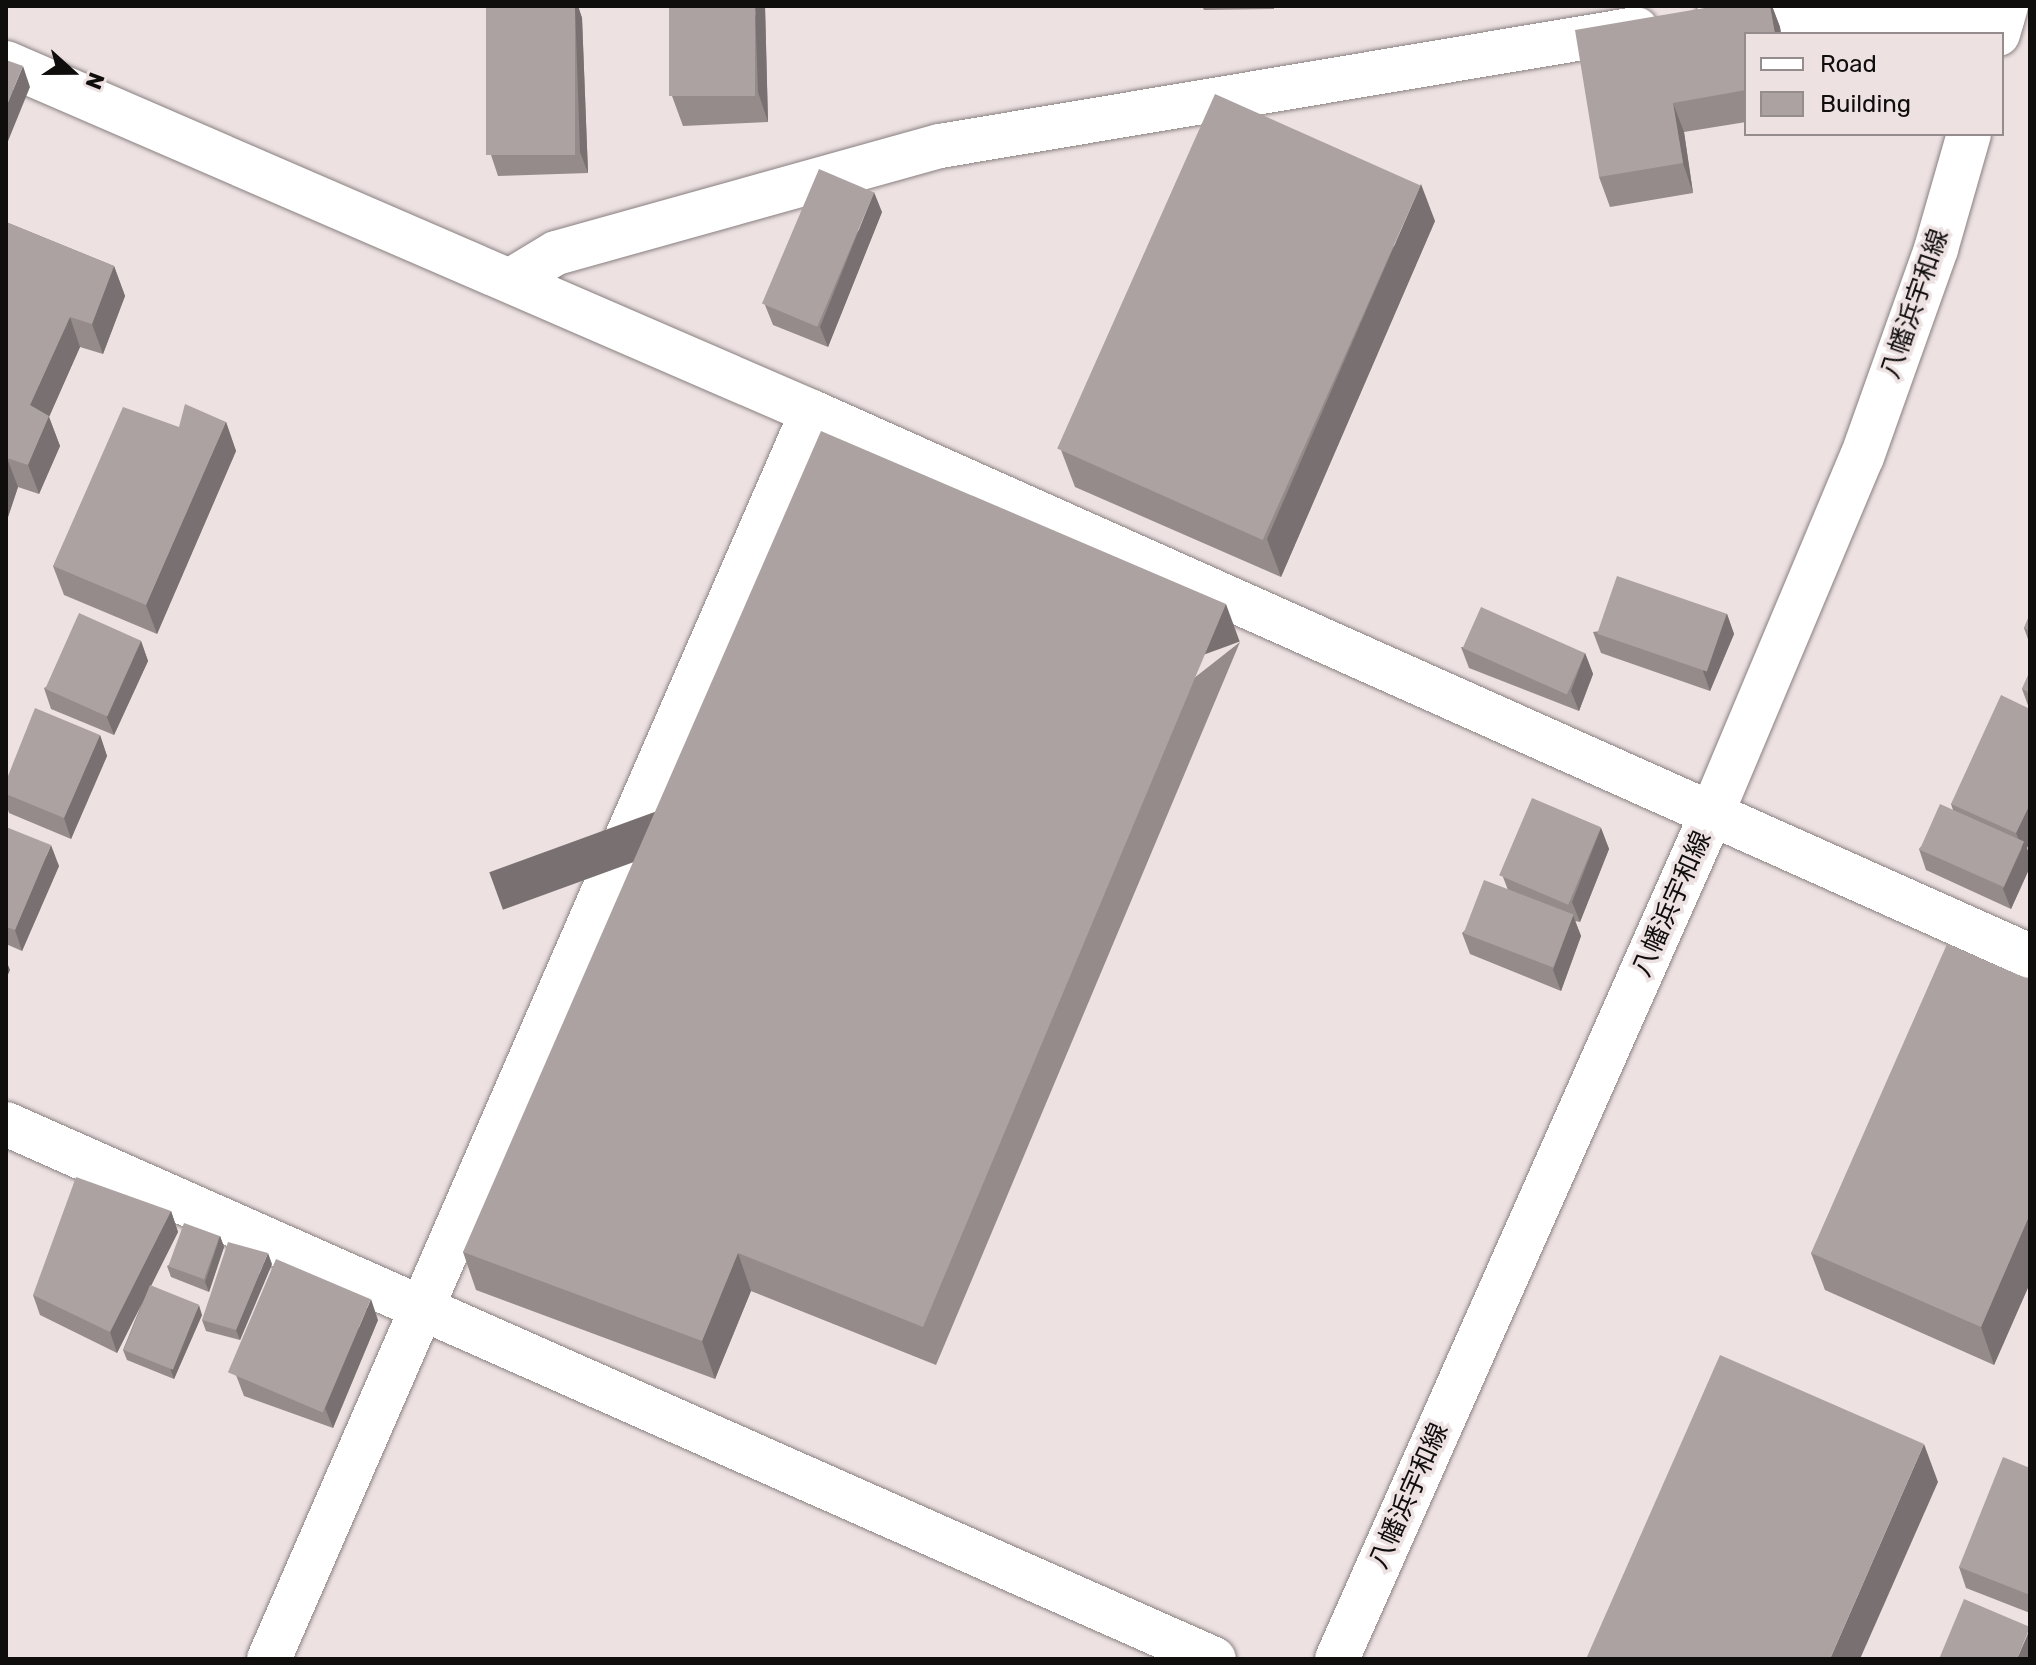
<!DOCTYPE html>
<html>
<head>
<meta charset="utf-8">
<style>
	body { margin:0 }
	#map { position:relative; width:2036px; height:1665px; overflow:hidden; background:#ede1e2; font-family:Rubik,"Noto Sans JP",sans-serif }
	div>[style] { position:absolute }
	.roads { filter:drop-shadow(0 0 2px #8a8080) drop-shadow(0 0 2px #8a8080) }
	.street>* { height:44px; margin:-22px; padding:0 22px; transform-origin:22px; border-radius:22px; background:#fff }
	.primary>* { height:44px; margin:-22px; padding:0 22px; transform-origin:22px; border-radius:22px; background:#fff }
	.wall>* { inset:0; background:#958b8b }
	.shaded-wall>* { inset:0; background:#797171; transform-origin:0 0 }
	.building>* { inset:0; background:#ada2a2; transform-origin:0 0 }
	span { translate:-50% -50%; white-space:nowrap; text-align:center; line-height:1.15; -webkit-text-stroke:7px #ede1e2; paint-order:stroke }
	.street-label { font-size:26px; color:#100d0d }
	.frame { position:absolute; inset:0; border:8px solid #100d0d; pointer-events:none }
	.legend { position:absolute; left:1744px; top:32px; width:260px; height:104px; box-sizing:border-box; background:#ede1e2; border:2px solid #958c8d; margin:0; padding:10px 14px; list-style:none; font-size:24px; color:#100d0d }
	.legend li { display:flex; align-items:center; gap:16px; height:40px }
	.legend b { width:40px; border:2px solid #958c8d }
	.north { position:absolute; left:32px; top:32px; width:80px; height:80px; -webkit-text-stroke:6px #ede1e2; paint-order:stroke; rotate:111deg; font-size:22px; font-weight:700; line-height:32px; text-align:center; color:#100d0d }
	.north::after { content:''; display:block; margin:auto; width:28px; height:36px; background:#100d0d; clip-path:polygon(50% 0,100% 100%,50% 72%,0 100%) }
</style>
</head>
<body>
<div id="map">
	<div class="roads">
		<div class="street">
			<div style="left:1717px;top:19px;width:85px;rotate:-6deg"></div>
			<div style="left:1802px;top:10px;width:200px;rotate:3.1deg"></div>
			<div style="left:6px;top:63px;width:878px;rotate:23.41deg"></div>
			<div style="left:812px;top:412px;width:1334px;rotate:24.07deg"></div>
			<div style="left:511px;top:280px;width:52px;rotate:-31deg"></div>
			<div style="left:556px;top:253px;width:399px;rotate:-15.6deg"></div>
			<div style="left:940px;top:146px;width:706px;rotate:-9.54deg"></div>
			<div style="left:6px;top:1124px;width:1321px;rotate:23.89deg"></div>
			<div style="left:269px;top:1659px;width:1360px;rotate:-66.47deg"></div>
		</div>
		<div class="primary">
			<div style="left:1998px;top:34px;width:29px;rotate:-74deg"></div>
			<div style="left:1337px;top:1659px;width:925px;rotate:-66.09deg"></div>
			<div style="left:1712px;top:813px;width:386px;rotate:-67.2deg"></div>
			<div style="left:1862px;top:457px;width:221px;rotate:-70.4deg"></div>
			<div style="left:1936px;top:249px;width:120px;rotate:-74deg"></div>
		</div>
	</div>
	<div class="wall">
		<div style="clip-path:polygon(486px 6px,578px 6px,582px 18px,588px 173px,498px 176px,491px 155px)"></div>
		<div style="clip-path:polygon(765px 6px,768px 122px,683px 126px,672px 96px)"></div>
		<div style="clip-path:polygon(1202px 6px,1274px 6px,1274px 9px,1204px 10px)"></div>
		<div style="clip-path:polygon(1716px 6px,1772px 6px,1780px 27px,1781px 34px,1746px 34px,1746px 122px,1684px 132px,1693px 193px,1610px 207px,1599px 177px)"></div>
		<div style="clip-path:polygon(882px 212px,828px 347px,773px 325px,765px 305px)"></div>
		<div style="clip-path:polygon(1435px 221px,1281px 577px,1075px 487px,1061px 450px)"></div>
		<div style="clip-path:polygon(6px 222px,114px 266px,125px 296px,103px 354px,80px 347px,49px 417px,60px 446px,39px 494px,18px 487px,6px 523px)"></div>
		<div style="clip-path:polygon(226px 422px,236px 451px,157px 634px,64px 595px,53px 566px,179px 427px)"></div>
		<div style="clip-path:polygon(1727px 614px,1734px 634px,1710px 691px,1601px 653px,1593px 632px)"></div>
		<div style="clip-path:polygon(2030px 614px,2030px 645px,2024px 628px)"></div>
		<div style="clip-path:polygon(141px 641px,148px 661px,114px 735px,51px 709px,44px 688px)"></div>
		<div style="clip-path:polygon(1240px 642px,936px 1365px,751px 1291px,715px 1379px,476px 1290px,463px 1252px)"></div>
		<div style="clip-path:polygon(1461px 647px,1585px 653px,1593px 674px,1579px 711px,1469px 668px)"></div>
		<div style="clip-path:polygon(2030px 671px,2030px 841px,2027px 848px,2030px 858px,2030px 867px,2011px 909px,1926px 870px,1919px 849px,1953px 810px,1951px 804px,2029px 708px,2022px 689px)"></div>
		<div style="clip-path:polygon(100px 735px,107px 756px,71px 839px,9px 813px,6px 804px,6px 781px)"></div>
		<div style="clip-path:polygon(6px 827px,59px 866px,22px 951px,6px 944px)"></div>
		<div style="clip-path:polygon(1601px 828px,1609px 849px,1580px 922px,1575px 921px,1581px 936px,1561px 991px,1470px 954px,1462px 933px,1508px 890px,1503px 877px)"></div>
		<div style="clip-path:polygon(2030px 980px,2030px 1283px,1994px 1365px,1825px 1290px,1811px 1253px)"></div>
		<div style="clip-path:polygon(171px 1211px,178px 1232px,151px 1286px,202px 1315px,174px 1379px,127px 1360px,123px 1350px,142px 1303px,117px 1353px,40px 1315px,33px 1295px)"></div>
		<div style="clip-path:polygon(220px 1236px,224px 1247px,209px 1292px,171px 1277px,167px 1266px)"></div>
		<div style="clip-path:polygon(272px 1264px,240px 1340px,206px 1331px,202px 1320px)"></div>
		<div style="clip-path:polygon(378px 1320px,333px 1428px,244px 1396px,236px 1375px)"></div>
		<div style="clip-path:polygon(2030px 1468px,2030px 1613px,1966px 1588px,1959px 1567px)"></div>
	</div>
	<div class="shaded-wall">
		<div style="clip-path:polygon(575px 6px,578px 6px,582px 18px,588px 173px,580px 152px)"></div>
		<div style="clip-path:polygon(755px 6px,765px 6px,768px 122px,758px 92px)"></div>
		<div style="clip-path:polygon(1770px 6px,1772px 6px,1780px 27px,1781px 34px,1775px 34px)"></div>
		<div style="clip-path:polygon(23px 66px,30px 87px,6px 146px,6px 107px)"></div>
		<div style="clip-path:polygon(1673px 103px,1684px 132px,1693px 193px,1683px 163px)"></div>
		<div style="clip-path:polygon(1421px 184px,1435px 221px,1281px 577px,1267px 539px)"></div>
		<div style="clip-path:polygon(874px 192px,882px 212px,828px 347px,820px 327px)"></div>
		<div style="clip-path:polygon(114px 266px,125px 296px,103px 354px,92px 324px)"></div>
		<div style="clip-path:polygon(70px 317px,80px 347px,49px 417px,60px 446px,39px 494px,28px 465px,30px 405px)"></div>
		<div style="clip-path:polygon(226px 422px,236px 451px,157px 634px,146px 605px)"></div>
		<div style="clip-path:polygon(7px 458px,18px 487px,6px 523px,6px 461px)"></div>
		<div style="left:1226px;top:604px;width:40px;height:784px;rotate:70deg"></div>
		<div style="clip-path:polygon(1727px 614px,1734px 634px,1710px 691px,1703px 671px)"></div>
		<div style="clip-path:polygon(141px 641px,148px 661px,114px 735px,106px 715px)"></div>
		<div style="clip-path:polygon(1585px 653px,1593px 674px,1579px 711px,1571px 691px)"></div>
		<div style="clip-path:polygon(100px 735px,107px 756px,71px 839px,64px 818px)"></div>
		<div style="clip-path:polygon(2030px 804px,2030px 841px,2027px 848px,2030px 858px,2030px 867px,2011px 909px,2003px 889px,2022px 848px,2016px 833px)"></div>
		<div style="clip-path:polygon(1601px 828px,1609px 849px,1580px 922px,1572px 902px)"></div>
		<div style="clip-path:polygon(51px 845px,59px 866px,22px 951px,15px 930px)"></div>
		<div style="clip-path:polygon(1573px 915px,1581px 936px,1561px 991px,1553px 970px)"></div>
		<div style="clip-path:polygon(6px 960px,10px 970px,6px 979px)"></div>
		<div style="clip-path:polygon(171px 1211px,178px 1232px,117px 1353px,110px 1332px)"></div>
		<div style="clip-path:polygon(2030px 1214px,2030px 1283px,1994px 1365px,1981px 1327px)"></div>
		<div style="clip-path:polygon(220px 1236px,224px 1247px,209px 1292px,205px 1282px)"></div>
		<div style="clip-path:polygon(268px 1253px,272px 1264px,240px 1340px,236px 1330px)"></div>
		<div style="clip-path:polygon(738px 1253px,751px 1291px,715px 1379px,702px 1341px)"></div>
		<div style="clip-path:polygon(371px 1299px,378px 1320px,333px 1428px,325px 1408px)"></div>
		<div style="clip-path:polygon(199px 1305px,202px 1315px,174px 1379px,170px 1368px)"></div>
		<div style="clip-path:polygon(1924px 1444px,1938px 1482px,1860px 1659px,1830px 1659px)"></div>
		<div style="clip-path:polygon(2030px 1629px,2030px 1659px,2017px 1659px)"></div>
	</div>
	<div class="building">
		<div style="left:486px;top:6px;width:89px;height:149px"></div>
		<div style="left:669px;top:6px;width:86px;height:90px"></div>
		<div style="clip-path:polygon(1716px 6px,1770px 6px,1775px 34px,1746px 34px,1746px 90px,1673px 103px,1683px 163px,1599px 177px,1575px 30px)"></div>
		<div style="clip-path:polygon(6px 60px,23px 66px,6px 107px)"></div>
		<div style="left:1215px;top:94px;width:225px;height:388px;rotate:24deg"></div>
		<div style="left:819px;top:169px;width:60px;height:146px;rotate:23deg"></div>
		<div style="clip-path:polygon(6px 222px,114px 266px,92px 324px,70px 317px,30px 405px,49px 416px,28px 465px,7px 458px,6px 461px)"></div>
		<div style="clip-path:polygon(185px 404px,226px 422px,146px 605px,53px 566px,123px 407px,179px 427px)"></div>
		<div style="clip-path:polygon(821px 431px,1226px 604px,923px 1327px,738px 1253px,702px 1341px,463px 1252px)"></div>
		<div style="left:1617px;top:576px;width:116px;height:61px;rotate:19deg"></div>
		<div style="left:1481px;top:607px;width:114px;height:45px;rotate:24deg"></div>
		<div style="left:79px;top:613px;width:68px;height:83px;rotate:24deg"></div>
		<div style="clip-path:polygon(2030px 614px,2030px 631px,2024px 628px)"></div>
		<div style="clip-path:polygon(2030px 671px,2030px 693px,2022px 689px)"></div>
		<div style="clip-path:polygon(2001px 695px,2030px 709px,2030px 804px,2016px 833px,1951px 804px)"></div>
		<div style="clip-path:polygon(35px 708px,100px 735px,64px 818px,6px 794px,6px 781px)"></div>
		<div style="left:1532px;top:798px;width:75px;height:84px;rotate:23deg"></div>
		<div style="left:1940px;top:804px;width:92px;height:50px;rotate:24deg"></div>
		<div style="clip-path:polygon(6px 827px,51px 845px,15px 930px,6px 927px)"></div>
		<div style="left:1484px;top:880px;width:96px;height:57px;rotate:21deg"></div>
		<div style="clip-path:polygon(1947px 944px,2030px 980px,2030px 1214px,1981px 1327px,1811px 1253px)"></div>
		<div style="clip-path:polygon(76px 1177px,171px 1211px,110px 1332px,33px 1295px)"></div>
		<div style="left:184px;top:1223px;width:38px;height:46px;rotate:20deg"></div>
		<div style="clip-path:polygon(228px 1242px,268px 1253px,236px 1330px,202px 1320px)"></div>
		<div style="left:276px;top:1259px;width:103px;height:123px;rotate:23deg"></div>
		<div style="left:150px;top:1285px;width:53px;height:70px;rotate:22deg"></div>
		<div style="clip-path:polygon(1720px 1355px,1924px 1444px,1830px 1659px,1586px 1659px)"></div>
		<div style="clip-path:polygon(2003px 1457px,2030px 1468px,2030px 1595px,1959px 1567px)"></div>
		<div style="clip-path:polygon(1964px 1599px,2030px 1627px,2017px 1659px,1939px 1659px)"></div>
	</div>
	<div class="street-label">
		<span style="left:1915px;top:304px;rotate:-71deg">八幡浜宇和線</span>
		<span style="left:1672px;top:904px;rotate:-66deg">八幡浜宇和線</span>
		<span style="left:1409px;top:1496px;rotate:-66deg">八幡浜宇和線</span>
	</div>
	<div class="frame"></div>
	<ul class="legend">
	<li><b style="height:10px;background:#fff"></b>Road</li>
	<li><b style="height:22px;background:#ada2a2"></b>Building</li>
	</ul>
	<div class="north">N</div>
</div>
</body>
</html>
